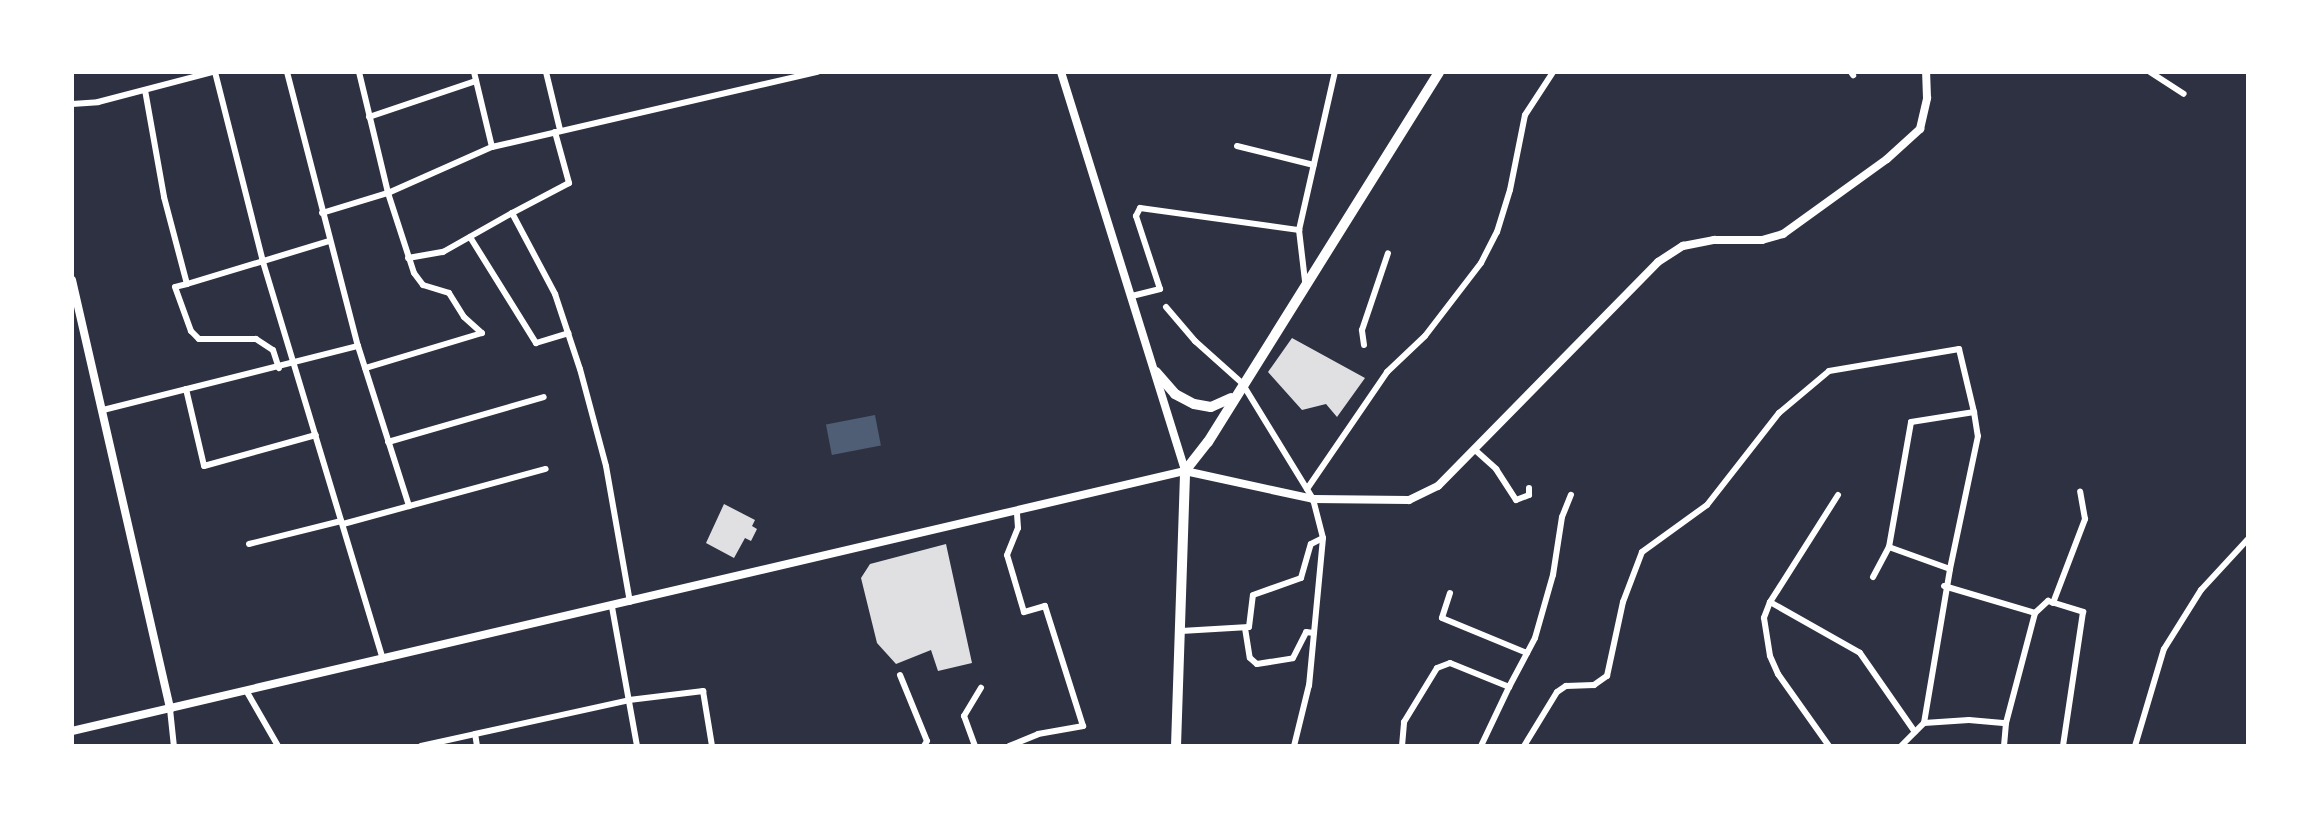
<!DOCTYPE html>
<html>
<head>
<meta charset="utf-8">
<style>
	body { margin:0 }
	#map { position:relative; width:2320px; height:818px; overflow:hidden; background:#2d3142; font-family:"Titillium Web",sans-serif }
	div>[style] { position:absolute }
	.water>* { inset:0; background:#4f5d75; transform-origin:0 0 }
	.building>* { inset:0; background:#e0e0e3 }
	.minor>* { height:6px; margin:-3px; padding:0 3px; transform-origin:3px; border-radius:3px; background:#fff }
	.tertiary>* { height:8px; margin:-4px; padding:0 4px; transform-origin:4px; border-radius:4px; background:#fff }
	.primary>* { height:10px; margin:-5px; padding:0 5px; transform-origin:5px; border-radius:5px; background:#fff }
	span { translate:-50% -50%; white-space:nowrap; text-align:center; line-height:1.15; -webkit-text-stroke:6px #fff; paint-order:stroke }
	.frame { position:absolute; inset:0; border:74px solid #fff; pointer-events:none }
</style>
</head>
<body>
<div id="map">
	<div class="water">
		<div style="left:875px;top:415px;width:31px;height:50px;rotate:79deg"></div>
	</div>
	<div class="building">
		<div style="clip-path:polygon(1292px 338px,1365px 378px,1337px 417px,1326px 404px,1302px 410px,1268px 372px)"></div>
		<div style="clip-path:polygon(724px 504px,755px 520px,752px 526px,757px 529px,751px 541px,745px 538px,734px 558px,706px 543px)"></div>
		<div style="clip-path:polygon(946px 544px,972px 663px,938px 671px,931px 650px,896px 664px,877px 643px,861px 578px,870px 564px)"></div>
	</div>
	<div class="minor">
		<div style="left:215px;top:72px;width:196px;rotate:75.8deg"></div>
		<div style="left:263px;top:262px;width:415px;rotate:73.2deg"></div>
		<div style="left:287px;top:72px;width:283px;rotate:75.5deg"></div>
		<div style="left:358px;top:346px;width:168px;rotate:72.3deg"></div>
		<div style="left:359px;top:72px;width:124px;rotate:76.5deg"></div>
		<div style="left:388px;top:193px;width:114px;rotate:-23.9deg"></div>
		<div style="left:492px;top:147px;width:334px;rotate:-13deg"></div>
		<div style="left:474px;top:72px;width:77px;rotate:76.5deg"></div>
		<div style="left:546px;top:72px;width:60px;rotate:76.4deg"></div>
		<div style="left:1851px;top:72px;width:4px;rotate:56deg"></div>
		<div style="left:2150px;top:72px;width:40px;rotate:32.9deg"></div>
		<div style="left:145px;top:90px;width:109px;rotate:79.9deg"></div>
		<div style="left:164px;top:197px;width:90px;rotate:75.2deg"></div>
		<div style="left:187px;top:284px;width:148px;rotate:-16.8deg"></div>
		<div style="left:72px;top:104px;width:26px;rotate:-4deg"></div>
		<div style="left:98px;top:102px;width:118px;rotate:-14.7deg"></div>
		<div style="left:369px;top:117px;width:113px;rotate:-18.6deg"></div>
		<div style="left:555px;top:132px;width:53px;rotate:74.6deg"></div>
		<div style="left:569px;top:183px;width:64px;rotate:152.2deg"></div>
		<div style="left:512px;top:213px;width:92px;rotate:62deg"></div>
		<div style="left:555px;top:294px;width:79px;rotate:71.6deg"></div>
		<div style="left:580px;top:369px;width:100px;rotate:75deg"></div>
		<div style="left:606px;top:466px;width:138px;rotate:80deg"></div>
		<div style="left:1237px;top:146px;width:79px;rotate:13.9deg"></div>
		<div style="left:322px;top:213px;width:69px;rotate:-16.9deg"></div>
		<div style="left:388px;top:193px;width:84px;rotate:72deg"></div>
		<div style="left:414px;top:273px;width:15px;rotate:53deg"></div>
		<div style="left:423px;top:285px;width:27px;rotate:17deg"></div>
		<div style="left:449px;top:293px;width:28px;rotate:58deg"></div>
		<div style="left:464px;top:317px;width:24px;rotate:42deg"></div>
		<div style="left:482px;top:333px;width:122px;rotate:163.3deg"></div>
		<div style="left:470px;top:237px;width:125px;rotate:58.1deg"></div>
		<div style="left:536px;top:343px;width:34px;rotate:-17deg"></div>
		<div style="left:408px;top:258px;width:36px;rotate:-10deg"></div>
		<div style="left:443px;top:252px;width:79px;rotate:-29.5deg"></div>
		<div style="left:1305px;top:281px;width:51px;rotate:-96.7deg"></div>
		<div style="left:1299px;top:230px;width:162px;rotate:-77.2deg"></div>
		<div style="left:187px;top:284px;width:12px;rotate:166deg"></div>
		<div style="left:175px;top:287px;width:47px;rotate:70deg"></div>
		<div style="left:191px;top:331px;width:11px;rotate:45deg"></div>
		<div style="left:199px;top:339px;width:57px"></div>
		<div style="left:256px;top:339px;width:20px;rotate:33deg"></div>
		<div style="left:273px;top:350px;width:19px;rotate:72deg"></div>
		<div style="left:1132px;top:296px;width:29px;rotate:-14deg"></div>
		<div style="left:1160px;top:289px;width:77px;rotate:-108.2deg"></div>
		<div style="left:1136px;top:216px;width:9px;rotate:-63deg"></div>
		<div style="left:1140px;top:208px;width:161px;rotate:7.9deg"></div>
		<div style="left:1166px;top:307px;width:45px;rotate:49.5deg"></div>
		<div style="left:1195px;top:341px;width:63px;rotate:41.8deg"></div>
		<div style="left:1242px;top:383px;width:136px;rotate:58.5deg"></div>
		<div style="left:1313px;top:499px;width:40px;rotate:75.6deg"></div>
		<div style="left:1323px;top:538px;width:148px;rotate:95.4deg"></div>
		<div style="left:1309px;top:685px;width:63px;rotate:103.8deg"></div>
		<div style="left:1364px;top:345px;width:15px;rotate:-98deg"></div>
		<div style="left:1362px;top:330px;width:81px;rotate:-71.3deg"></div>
		<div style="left:186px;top:389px;width:79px;rotate:76.8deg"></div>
		<div style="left:204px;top:466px;width:116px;rotate:-15.5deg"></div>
		<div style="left:103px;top:410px;width:263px;rotate:-14.1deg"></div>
		<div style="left:388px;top:442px;width:162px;rotate:-16.1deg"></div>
		<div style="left:1474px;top:449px;width:30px;rotate:42deg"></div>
		<div style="left:1496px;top:469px;width:37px;rotate:57deg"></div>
		<div style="left:1516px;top:500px;width:14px;rotate:-21deg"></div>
		<div style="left:1529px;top:495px;width:7px;rotate:-90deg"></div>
		<div style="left:1307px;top:489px;width:142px;rotate:-55.6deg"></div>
		<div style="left:1387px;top:372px;width:52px;rotate:-43.5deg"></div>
		<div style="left:1425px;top:336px;width:92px;rotate:-52.5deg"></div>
		<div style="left:1481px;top:263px;width:35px;rotate:-63deg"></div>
		<div style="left:1497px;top:232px;width:44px;rotate:-72.8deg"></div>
		<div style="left:1510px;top:190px;width:76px;rotate:-78.7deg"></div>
		<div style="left:1525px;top:115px;width:51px;rotate:-56.9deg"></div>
		<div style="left:1838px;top:495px;width:127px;rotate:122.4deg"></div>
		<div style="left:1770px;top:602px;width:103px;rotate:29.5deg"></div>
		<div style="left:1860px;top:653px;width:96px;rotate:55.2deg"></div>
		<div style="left:343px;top:524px;width:210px;rotate:-15.2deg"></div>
		<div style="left:249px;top:544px;width:95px;rotate:-14deg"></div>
		<div style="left:1873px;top:577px;width:34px;rotate:-62deg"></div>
		<div style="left:1944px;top:586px;width:95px;rotate:16.5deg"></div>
		<div style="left:1450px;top:593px;width:26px;rotate:108deg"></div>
		<div style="left:1442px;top:618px;width:92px;rotate:22.4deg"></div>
		<div style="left:1770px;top:602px;width:17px;rotate:111deg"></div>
		<div style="left:1764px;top:618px;width:38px;rotate:81deg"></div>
		<div style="left:1770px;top:656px;width:20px;rotate:66deg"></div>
		<div style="left:1778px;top:674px;width:88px;rotate:54.7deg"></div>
		<div style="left:2053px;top:603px;width:90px;rotate:-69.1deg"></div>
		<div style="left:2085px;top:519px;width:28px;rotate:-100deg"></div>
		<div style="left:612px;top:607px;width:141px;rotate:79.8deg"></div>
		<div style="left:1245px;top:628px;width:30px;rotate:81deg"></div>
		<div style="left:1250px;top:658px;width:9px;rotate:41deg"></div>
		<div style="left:1257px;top:664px;width:36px;rotate:-9deg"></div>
		<div style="left:1293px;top:658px;width:29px;rotate:-63deg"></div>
		<div style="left:1306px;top:632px;width:8px;rotate:7deg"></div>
		<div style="left:1181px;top:631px;width:68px;rotate:-3.4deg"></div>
		<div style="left:1249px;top:627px;width:32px;rotate:-83deg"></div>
		<div style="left:1253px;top:595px;width:51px;rotate:-19.5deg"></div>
		<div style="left:1301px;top:578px;width:35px;rotate:-74deg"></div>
		<div style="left:1311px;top:544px;width:13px;rotate:-27deg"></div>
		<div style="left:900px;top:675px;width:71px;rotate:67.8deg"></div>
		<div style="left:927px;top:741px;width:6px;rotate:121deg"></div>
		<div style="left:1509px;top:687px;width:55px;rotate:-62deg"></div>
		<div style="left:1535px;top:638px;width:66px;rotate:-74.1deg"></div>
		<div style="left:1553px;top:575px;width:59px;rotate:-81.2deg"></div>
		<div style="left:1562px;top:517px;width:24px;rotate:-68deg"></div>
		<div style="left:247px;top:692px;width:62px;rotate:60.1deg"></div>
		<div style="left:170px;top:709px;width:37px;rotate:84deg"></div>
		<div style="left:1924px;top:723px;width:156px;rotate:-80.4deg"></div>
		<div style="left:421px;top:746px;width:55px;rotate:-12.5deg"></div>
		<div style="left:477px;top:746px;width:12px;rotate:-99deg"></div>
		<div style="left:475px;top:734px;width:158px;rotate:-12.4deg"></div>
		<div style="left:629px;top:700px;width:75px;rotate:-6.9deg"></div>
		<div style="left:703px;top:691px;width:56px;rotate:80.7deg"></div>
		<div style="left:975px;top:746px;width:32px;rotate:-110deg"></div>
		<div style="left:964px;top:716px;width:33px;rotate:-59deg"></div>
		<div style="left:1009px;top:746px;width:31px;rotate:-22deg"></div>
		<div style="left:1038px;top:734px;width:46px;rotate:-10.1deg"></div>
		<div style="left:1083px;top:726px;width:126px;rotate:-107.6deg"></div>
		<div style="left:1045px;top:606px;width:22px;rotate:164deg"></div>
		<div style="left:1024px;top:612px;width:59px;rotate:-106.6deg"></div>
		<div style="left:1007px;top:555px;width:29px;rotate:-68deg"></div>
		<div style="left:1018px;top:528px;width:16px;rotate:-94deg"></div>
		<div style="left:1402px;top:746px;width:24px;rotate:-85deg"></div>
		<div style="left:1404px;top:722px;width:63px;rotate:-58.6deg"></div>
		<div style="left:1437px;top:668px;width:14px;rotate:-21deg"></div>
		<div style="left:1450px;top:663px;width:64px;rotate:22.1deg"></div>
		<div style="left:1509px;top:687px;width:65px;rotate:115.4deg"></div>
		<div style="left:1524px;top:746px;width:63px;rotate:-58.6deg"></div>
		<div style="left:1557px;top:692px;width:11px;rotate:-34deg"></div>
		<div style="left:1566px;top:686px;width:28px;rotate:-2deg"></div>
		<div style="left:1594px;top:685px;width:16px;rotate:-35deg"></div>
		<div style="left:1607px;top:676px;width:76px;rotate:-77.8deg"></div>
		<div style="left:1623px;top:602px;width:53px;rotate:-69.2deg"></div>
		<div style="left:1642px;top:552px;width:80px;rotate:-35.9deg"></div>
		<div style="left:1707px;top:505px;width:117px;rotate:-52deg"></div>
		<div style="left:1779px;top:413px;width:65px;rotate:-40deg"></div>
		<div style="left:1829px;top:371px;width:132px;rotate:-9.6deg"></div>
		<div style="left:1959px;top:349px;width:65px;rotate:76.6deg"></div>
		<div style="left:1974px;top:412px;width:24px;rotate:81deg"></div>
		<div style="left:1978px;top:436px;width:136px;rotate:101.9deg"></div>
		<div style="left:1950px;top:569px;width:65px;rotate:-160.2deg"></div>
		<div style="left:1889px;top:547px;width:127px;rotate:-80deg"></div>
		<div style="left:1911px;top:422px;width:64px;rotate:-9deg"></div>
		<div style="left:1901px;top:746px;width:33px;rotate:-45deg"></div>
		<div style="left:1924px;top:723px;width:45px;rotate:-3.8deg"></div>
		<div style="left:1969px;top:720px;width:37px;rotate:5deg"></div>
		<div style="left:2006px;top:723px;width:114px;rotate:-75.2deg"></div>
		<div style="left:2035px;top:613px;width:18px;rotate:-43deg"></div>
		<div style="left:2048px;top:601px;width:37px;rotate:17deg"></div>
		<div style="left:2083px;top:612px;width:135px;rotate:98.5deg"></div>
		<div style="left:2004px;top:746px;width:23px;rotate:-85deg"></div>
		<div style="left:2135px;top:746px;width:101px;rotate:-73.4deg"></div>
		<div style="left:2164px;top:649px;width:70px;rotate:-57.9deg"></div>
		<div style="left:2201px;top:590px;width:69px;rotate:-47.3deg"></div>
	</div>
	<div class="tertiary">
		<div style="left:1061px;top:72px;width:418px;rotate:72.7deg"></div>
		<div style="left:72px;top:280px;width:440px;rotate:77.1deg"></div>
		<div style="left:72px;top:731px;width:1143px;rotate:-13.15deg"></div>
		<div style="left:1185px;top:471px;width:131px;rotate:12.3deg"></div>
		<div style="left:1313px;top:499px;width:96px;rotate:0.6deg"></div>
		<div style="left:1409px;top:500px;width:32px;rotate:-26deg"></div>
		<div style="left:1438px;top:486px;width:314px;rotate:-45.5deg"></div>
		<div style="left:1658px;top:262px;width:30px;rotate:-33deg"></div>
		<div style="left:1683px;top:246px;width:32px;rotate:-11deg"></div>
		<div style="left:1714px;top:240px;width:48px"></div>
		<div style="left:1762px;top:240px;width:22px;rotate:-16deg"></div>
		<div style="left:1783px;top:234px;width:128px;rotate:-35.8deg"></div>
		<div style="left:1887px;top:159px;width:45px;rotate:-42.3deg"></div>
		<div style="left:1920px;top:129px;width:32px;rotate:-77deg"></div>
		<div style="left:1927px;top:98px;width:26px;rotate:-92deg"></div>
	</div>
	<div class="primary">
		<div style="left:1156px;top:372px;width:29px;rotate:49deg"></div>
		<div style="left:1175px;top:394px;width:21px;rotate:28deg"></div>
		<div style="left:1194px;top:404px;width:17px;rotate:10deg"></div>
		<div style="left:1211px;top:407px;width:22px;rotate:-24deg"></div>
		<div style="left:1176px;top:746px;width:275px;rotate:-88.1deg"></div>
		<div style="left:1185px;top:471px;width:37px;rotate:-52deg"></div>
		<div style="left:1208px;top:442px;width:436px;rotate:-58deg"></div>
	</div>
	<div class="frame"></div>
</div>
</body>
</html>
